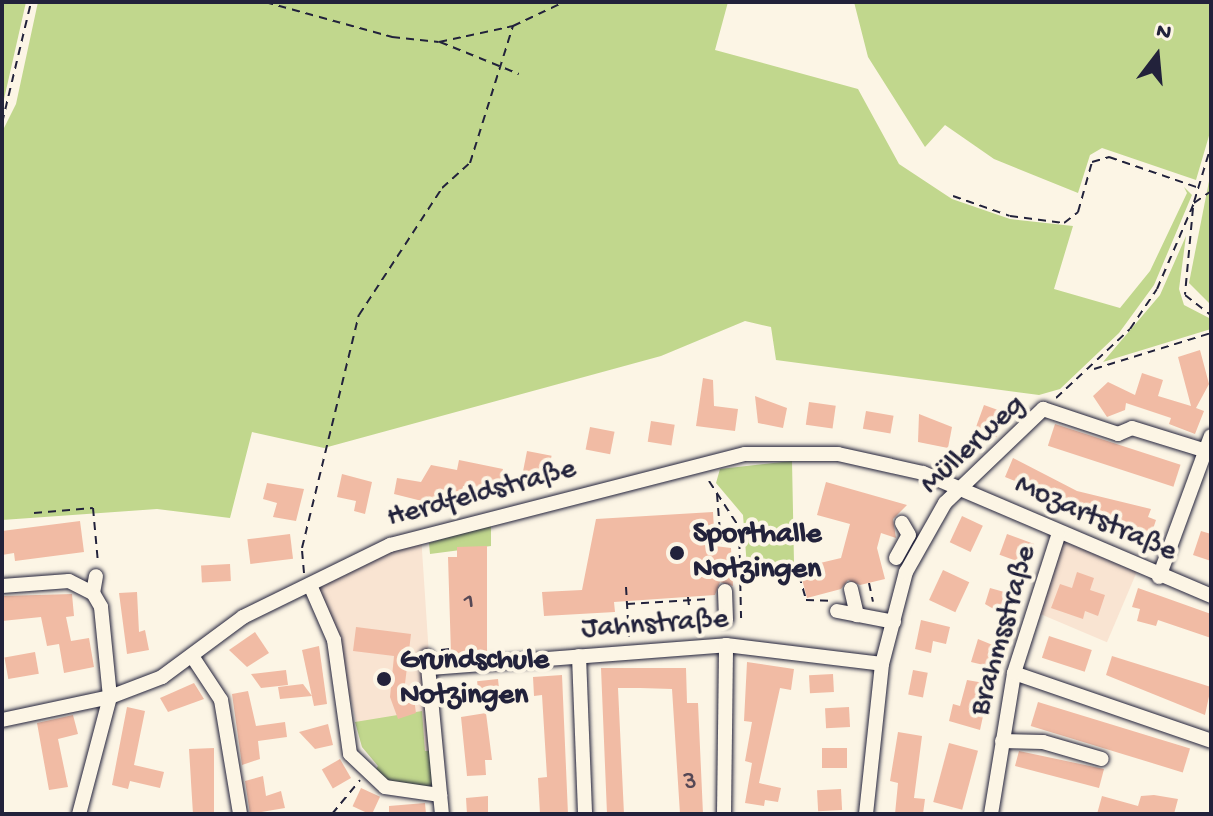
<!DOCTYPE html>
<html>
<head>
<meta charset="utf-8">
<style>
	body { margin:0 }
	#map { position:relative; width:1213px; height:816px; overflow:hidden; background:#fcf5e5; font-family:"Gochi Hand",sans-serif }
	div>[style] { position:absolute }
	.built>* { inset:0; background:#f9e4d2; transform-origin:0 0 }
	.green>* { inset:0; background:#c1d78d }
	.building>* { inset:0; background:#f1bba4; transform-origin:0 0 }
	.path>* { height:2px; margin-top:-1px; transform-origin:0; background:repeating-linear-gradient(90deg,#22223b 0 8px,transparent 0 14px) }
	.roads { filter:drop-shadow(0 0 2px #22223b) drop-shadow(0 0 2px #22223b) }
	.minor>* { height:14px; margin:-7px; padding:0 7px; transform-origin:7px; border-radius:7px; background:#fcf5e5 }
	.dots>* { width:22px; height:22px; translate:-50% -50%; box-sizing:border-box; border:4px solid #fcf5e5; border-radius:50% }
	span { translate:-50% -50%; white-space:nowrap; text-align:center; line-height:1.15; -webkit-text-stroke:8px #fcf5e5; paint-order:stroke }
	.number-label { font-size:26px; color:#564855 }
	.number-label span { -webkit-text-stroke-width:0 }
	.street-label { font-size:30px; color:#22223b }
	.poi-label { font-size:30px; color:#22223b; font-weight:700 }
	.left { translate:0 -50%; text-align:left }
	.frame { position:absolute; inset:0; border:4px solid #22223b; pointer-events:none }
	.north { position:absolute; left:1117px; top:16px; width:80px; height:80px; -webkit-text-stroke:6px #fcf5e5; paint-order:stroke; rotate:16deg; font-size:22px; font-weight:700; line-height:32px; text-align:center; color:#22223b }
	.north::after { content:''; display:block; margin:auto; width:28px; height:36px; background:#22223b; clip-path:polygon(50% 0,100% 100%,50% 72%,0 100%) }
</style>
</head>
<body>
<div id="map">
	<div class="built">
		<div style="clip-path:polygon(421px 535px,432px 701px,440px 795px,371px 777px,378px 766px,362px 747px,350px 696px,340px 698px,334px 640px,310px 585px)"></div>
		<div style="left:1063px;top:541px;width:80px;height:76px;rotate:23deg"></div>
	</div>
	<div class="green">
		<div style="clip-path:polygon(2px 2px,26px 2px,2px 108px)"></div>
		<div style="clip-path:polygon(38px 2px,728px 2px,715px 50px,858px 89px,899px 164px,952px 199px,1010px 219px,1073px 226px,1054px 289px,1120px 308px,1150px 271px,1187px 193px,1184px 187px,1192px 195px,1154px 285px,1119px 333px,1060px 389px,1039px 395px,776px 360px,771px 327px,745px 321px,661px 356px,324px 448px,252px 432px,230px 518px,157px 509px,2px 520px,2px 132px,16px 104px)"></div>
		<div style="clip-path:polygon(854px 2px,1211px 2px,1211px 129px,1196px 180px,1102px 148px,1090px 155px,1078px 193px,994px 159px,945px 125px,925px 147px,868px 57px)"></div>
		<div style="clip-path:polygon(1211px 171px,1211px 305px,1189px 283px)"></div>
		<div style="clip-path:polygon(1186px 236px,1179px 289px,1184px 305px,1211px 319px,1211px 329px,1103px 362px,1160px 295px)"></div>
		<div style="clip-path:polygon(792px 461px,794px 562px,747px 567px,743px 515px,716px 483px,720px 469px)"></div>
		<div style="clip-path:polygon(491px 524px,491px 546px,430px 554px,429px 543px)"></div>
		<div style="clip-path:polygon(422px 711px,425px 751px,436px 751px,440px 795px,371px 777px,378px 766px,362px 747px,355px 722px)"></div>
	</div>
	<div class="building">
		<div style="clip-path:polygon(1200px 350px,1209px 384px,1196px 408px,1204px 411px,1195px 434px,1169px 424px,1171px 418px,1126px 403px,1125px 410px,1107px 417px,1093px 396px,1108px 382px,1135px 395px,1142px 373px,1163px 380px,1158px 396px,1191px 406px,1178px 357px)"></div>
		<div style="clip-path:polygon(703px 378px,713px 380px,714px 406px,738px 409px,735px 431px,696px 426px)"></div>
		<div style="clip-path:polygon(755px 396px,787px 408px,783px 428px,758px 423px)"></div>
		<div style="left:809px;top:402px;width:27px;height:23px;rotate:8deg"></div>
		<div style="left:984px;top:405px;width:23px;height:26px;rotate:20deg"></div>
		<div style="left:866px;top:411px;width:28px;height:18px;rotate:10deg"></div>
		<div style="clip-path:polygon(919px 414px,952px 427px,948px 448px,918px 442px)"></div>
		<div style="left:651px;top:421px;width:24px;height:21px;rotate:9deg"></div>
		<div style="left:1055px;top:424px;width:132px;height:23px;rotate:18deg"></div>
		<div style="left:590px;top:427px;width:25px;height:23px;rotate:11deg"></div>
		<div style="left:527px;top:451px;width:25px;height:21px;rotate:11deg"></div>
		<div style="clip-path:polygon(1013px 458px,1077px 491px,1151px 509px,1148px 517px,1156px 520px,1149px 541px,1080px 516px,1083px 509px,1005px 477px)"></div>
		<div style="clip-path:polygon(459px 460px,503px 469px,498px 490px,463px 486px,458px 510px,394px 494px,397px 478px,421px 482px,431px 465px,457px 470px)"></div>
		<div style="clip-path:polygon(342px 474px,372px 482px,365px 514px,354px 511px,356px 501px,337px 497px)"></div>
		<div style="clip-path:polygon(826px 482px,907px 505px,893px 519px,896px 538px,881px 533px,877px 548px,885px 579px,860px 585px,848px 580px,841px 589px,807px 598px,799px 568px,841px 558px,850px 524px,817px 515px)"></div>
		<div style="clip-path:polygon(267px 483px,304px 489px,296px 521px,273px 517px,277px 503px,263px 499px)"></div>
		<div style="clip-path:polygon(713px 512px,715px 546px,731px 548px,733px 586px,720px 582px,715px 595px,614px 602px,615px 612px,544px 616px,542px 592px,582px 590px,596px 519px)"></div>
		<div style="left:962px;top:516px;width:23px;height:29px;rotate:25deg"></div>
		<div style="clip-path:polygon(80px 521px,84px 552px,15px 561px,14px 553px,2px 555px,2px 531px)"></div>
		<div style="clip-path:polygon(1201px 531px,1211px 534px,1211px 561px,1193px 555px)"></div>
		<div style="left:290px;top:534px;width:25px;height:43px;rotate:83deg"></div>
		<div style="left:1007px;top:534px;width:29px;height:22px;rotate:20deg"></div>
		<div style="clip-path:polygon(487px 546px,487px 653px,451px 654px,448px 557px,457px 557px,457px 547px)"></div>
		<div style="left:230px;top:564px;width:17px;height:29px;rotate:87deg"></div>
		<div style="left:943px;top:570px;width:29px;height:33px;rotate:25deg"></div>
		<div style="clip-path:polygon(1077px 572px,1094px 578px,1090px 590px,1105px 595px,1098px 616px,1085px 611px,1083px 619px,1051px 608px,1060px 584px,1072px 588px)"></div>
		<div style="clip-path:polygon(990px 588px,1015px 595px,1009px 618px,985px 604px)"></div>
		<div style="clip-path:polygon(1138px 588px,1211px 614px,1211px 638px,1158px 620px,1156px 626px,1137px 621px,1140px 609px,1132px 607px)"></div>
		<div style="clip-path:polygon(137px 592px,139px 632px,145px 630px,149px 650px,127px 654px,119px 593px)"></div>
		<div style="clip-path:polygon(72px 594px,74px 616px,66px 617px,71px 641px,89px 638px,94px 667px,64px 673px,59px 644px,47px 646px,41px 617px,2px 621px,2px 596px)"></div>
		<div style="clip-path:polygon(921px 620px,950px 627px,946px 644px,933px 641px,931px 653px,915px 649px)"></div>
		<div style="clip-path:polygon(356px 627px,411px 634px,404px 692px,413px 691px,416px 713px,398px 719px,390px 697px,394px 656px,353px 651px)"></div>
		<div style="clip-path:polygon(255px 632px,269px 653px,247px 667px,229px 650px)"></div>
		<div style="left:1049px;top:636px;width:45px;height:23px;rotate:18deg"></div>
		<div style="clip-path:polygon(978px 639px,1000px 648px,992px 667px,971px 662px)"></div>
		<div style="clip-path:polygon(319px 646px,327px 704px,314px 706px,302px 650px)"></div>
		<div style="left:35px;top:652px;width:22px;height:31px;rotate:80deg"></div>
		<div style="clip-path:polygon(1112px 656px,1211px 687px,1205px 715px,1106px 675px)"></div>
		<div style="clip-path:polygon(747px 662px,794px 669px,791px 690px,780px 688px,759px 783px,781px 788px,778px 802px,765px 800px,764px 806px,745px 803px,752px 763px,745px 761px,752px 722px,744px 721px)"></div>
		<div style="clip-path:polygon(601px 668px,686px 668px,687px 703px,698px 703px,703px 814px,680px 814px,672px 689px,640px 688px,618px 688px,624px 814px,607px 814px)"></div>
		<div style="clip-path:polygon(286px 670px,288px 685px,261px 688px,251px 674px)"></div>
		<div style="left:913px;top:670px;width:15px;height:25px;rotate:11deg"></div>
		<div style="left:833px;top:674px;width:18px;height:24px;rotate:87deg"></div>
		<div style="clip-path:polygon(562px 675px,568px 814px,540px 814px,538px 778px,547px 777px,542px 695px,534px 696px,533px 677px)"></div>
		<div style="left:498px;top:679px;width:20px;height:21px;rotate:84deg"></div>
		<div style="clip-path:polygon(967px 680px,990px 684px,980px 730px,949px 721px,953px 704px,960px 706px)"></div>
		<div style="clip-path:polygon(194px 683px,204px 699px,168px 712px,160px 698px)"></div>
		<div style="clip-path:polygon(303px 684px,312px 696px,280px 699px,278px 687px)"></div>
		<div style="clip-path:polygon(248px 691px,256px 726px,285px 722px,287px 737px,258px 741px,260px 759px,242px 765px,232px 694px)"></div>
		<div style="left:1038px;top:702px;width:159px;height:25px;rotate:17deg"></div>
		<div style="clip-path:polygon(127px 707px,145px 711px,134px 765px,164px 772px,160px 788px,130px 781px,128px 789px,112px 785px)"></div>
		<div style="left:849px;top:707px;width:20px;height:24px;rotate:87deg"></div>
		<div style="clip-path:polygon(486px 713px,492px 760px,485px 760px,486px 775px,467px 776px,461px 717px)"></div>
		<div style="clip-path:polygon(73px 715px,78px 734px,58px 739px,68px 787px,49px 790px,37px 723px)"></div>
		<div style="clip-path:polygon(328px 724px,333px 745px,315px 749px,299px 732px)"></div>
		<div style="clip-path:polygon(898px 732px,922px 736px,914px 798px,925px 799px,923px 814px,895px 814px,898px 783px,890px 781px)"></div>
		<div style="left:949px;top:743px;width:30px;height:61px;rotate:15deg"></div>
		<div style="clip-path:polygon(214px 748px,214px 814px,193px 814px,189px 749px)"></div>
		<div style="left:822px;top:748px;width:25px;height:20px"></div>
		<div style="clip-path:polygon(1019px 751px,1104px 769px,1099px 788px,1015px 766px)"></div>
		<div style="left:340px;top:759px;width:22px;height:21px;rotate:60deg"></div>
		<div style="clip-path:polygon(263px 776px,266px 796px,281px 791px,285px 808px,250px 814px,245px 781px)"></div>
		<div style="left:361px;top:788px;width:21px;height:20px;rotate:25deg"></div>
		<div style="left:841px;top:789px;width:21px;height:24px;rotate:87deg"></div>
		<div style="clip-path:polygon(1154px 795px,1178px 799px,1174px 814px,1097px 814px,1102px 796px,1138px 806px,1141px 796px)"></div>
		<div style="clip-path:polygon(488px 796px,488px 814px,467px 814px,466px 798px)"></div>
		<div style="clip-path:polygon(425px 803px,426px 814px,389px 814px,389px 806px)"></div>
	</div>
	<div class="path">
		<div style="left:265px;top:2px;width:132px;rotate:15.4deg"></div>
		<div style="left:392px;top:37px;width:47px;rotate:6.1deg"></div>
		<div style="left:439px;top:42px;width:76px;rotate:-12.2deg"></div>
		<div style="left:513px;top:26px;width:56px;rotate:-25.2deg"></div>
		<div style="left:440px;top:42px;width:85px;rotate:22.1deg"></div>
		<div style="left:2px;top:123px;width:124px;rotate:-76.5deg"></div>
		<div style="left:953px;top:196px;width:60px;rotate:19.3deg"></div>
		<div style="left:1010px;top:216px;width:54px;rotate:7.4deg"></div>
		<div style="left:1064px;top:223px;width:18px;rotate:-38deg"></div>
		<div style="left:1078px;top:212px;width:52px;rotate:-74.4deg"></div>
		<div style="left:1092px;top:162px;width:18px;rotate:-16deg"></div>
		<div style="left:1109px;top:157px;width:95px;rotate:19deg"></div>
		<div style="left:1194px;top:202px;width:59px;rotate:-73.1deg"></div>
		<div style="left:1193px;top:208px;width:87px;rotate:95.3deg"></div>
		<div style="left:1185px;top:295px;width:33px;rotate:38deg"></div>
		<div style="left:1094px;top:369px;width:122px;rotate:-17.1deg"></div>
		<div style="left:1056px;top:398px;width:101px;rotate:-43deg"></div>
		<div style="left:1130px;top:329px;width:48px;rotate:-56deg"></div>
		<div style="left:1157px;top:289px;width:94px;rotate:-66.7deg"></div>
		<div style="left:1194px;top:203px;width:21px;rotate:-35deg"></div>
		<div style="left:709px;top:481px;width:55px;rotate:56.9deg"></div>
		<div style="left:739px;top:527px;width:91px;rotate:88.7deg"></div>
		<div style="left:717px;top:494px;width:51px;rotate:85.5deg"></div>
		<div style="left:34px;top:513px;width:59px;rotate:-4.8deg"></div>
		<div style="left:93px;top:508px;width:55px;rotate:84.8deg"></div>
		<div style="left:304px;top:573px;width:25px;rotate:-95deg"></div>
		<div style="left:302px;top:548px;width:240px;rotate:-76.3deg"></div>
		<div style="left:359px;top:315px;width:152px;rotate:-56.8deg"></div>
		<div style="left:442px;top:188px;width:38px;rotate:-42deg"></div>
		<div style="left:470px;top:163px;width:144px;rotate:-72.6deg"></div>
		<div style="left:799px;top:575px;width:26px;rotate:74deg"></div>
		<div style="left:806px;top:600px;width:24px;rotate:2deg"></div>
		<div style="left:869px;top:583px;width:19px;rotate:78deg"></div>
		<div style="left:626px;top:587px;width:51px;rotate:86.6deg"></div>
		<div style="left:688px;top:597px;width:9px;rotate:84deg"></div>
		<div style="left:627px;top:604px;width:83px;rotate:-3.4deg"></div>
		<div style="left:441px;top:650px;width:9px;rotate:-6deg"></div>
		<div style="left:332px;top:814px;width:44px;rotate:-50.5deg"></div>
	</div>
	<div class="roads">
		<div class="minor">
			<div style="left:896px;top:558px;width:26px;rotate:-61deg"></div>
			<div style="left:909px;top:535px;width:14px;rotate:-120deg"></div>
			<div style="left:1159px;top:577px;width:150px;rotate:-69.8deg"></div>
			<div style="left:310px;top:585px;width:60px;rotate:66.4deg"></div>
			<div style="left:334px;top:640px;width:115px;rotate:82deg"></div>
			<div style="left:350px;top:754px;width:48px;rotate:43.3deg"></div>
			<div style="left:385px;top:787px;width:56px;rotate:8.3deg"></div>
			<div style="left:2px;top:586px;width:67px;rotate:-4.3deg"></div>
			<div style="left:69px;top:581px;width:27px;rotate:27deg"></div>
			<div style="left:93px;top:593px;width:16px;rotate:60deg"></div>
			<div style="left:101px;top:607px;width:90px;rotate:84.3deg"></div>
			<div style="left:110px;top:697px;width:121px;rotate:104.8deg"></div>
			<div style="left:851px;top:589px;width:27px;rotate:77deg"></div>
			<div style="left:725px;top:591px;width:29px;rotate:88deg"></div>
			<div style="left:93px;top:593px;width:17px;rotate:-80deg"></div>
			<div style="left:837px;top:611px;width:58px;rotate:10.9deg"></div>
			<div style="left:192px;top:656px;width:53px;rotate:56.6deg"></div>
			<div style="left:221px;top:700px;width:116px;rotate:80.5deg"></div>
			<div style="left:427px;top:656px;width:159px;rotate:84.6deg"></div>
			<div style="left:579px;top:656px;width:158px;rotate:87.8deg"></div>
			<div style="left:430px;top:668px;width:297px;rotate:-4.4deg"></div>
			<div style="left:726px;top:645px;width:157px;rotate:6.9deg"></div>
			<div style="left:1014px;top:673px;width:208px;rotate:19deg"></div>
			<div style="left:2px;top:720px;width:110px;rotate:-12deg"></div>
			<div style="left:110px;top:697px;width:56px;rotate:-21deg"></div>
			<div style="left:162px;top:677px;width:101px;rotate:-36.5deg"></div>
			<div style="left:243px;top:617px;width:164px;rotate:-26.1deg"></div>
			<div style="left:390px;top:545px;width:366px;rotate:-14.4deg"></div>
			<div style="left:745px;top:454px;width:93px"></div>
			<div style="left:838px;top:454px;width:87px;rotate:12.6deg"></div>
			<div style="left:923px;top:473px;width:313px;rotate:23.1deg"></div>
			<div style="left:1002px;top:741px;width:41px;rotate:1.4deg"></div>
			<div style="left:1043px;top:742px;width:61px;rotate:16.1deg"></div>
			<div style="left:724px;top:814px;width:169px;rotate:-89.3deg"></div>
			<div style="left:866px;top:814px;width:151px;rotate:-83.9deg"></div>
			<div style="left:882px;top:664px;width:95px;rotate:-75.4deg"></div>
			<div style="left:906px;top:572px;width:79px;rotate:-60.5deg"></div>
			<div style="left:945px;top:503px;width:136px;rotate:-43.8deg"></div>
			<div style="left:1043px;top:409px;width:79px;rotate:18.4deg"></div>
			<div style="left:1118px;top:434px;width:15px;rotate:-23deg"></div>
			<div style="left:1132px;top:428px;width:74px;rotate:17.2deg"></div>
			<div style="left:991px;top:814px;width:143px;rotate:-80.7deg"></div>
			<div style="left:1014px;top:673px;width:144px;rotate:-72.2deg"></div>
		</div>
	</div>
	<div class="dots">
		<div style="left:677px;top:553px;background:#22223b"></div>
		<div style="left:384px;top:679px;background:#22223b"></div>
	</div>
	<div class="number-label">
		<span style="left:469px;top:604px">1</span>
		<span style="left:690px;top:784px">3</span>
	</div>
	<div class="street-label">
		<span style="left:974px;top:446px;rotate:-43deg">Müllerweg</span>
		<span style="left:482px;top:495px;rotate:-15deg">Herdfeldstraße</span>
		<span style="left:1095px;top:520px;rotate:24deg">Mozartstraße</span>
		<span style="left:655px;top:626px;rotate:-4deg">Jahnstraße</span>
		<span style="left:1005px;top:631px;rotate:-74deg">Brahmsstraße</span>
	</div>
	<div class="poi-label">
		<span class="left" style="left:693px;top:553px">Sporthalle<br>Notzingen</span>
		<span class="left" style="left:400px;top:679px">Grundschule<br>Notzingen</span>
	</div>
	<div class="frame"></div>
	<div class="north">N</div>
</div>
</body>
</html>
